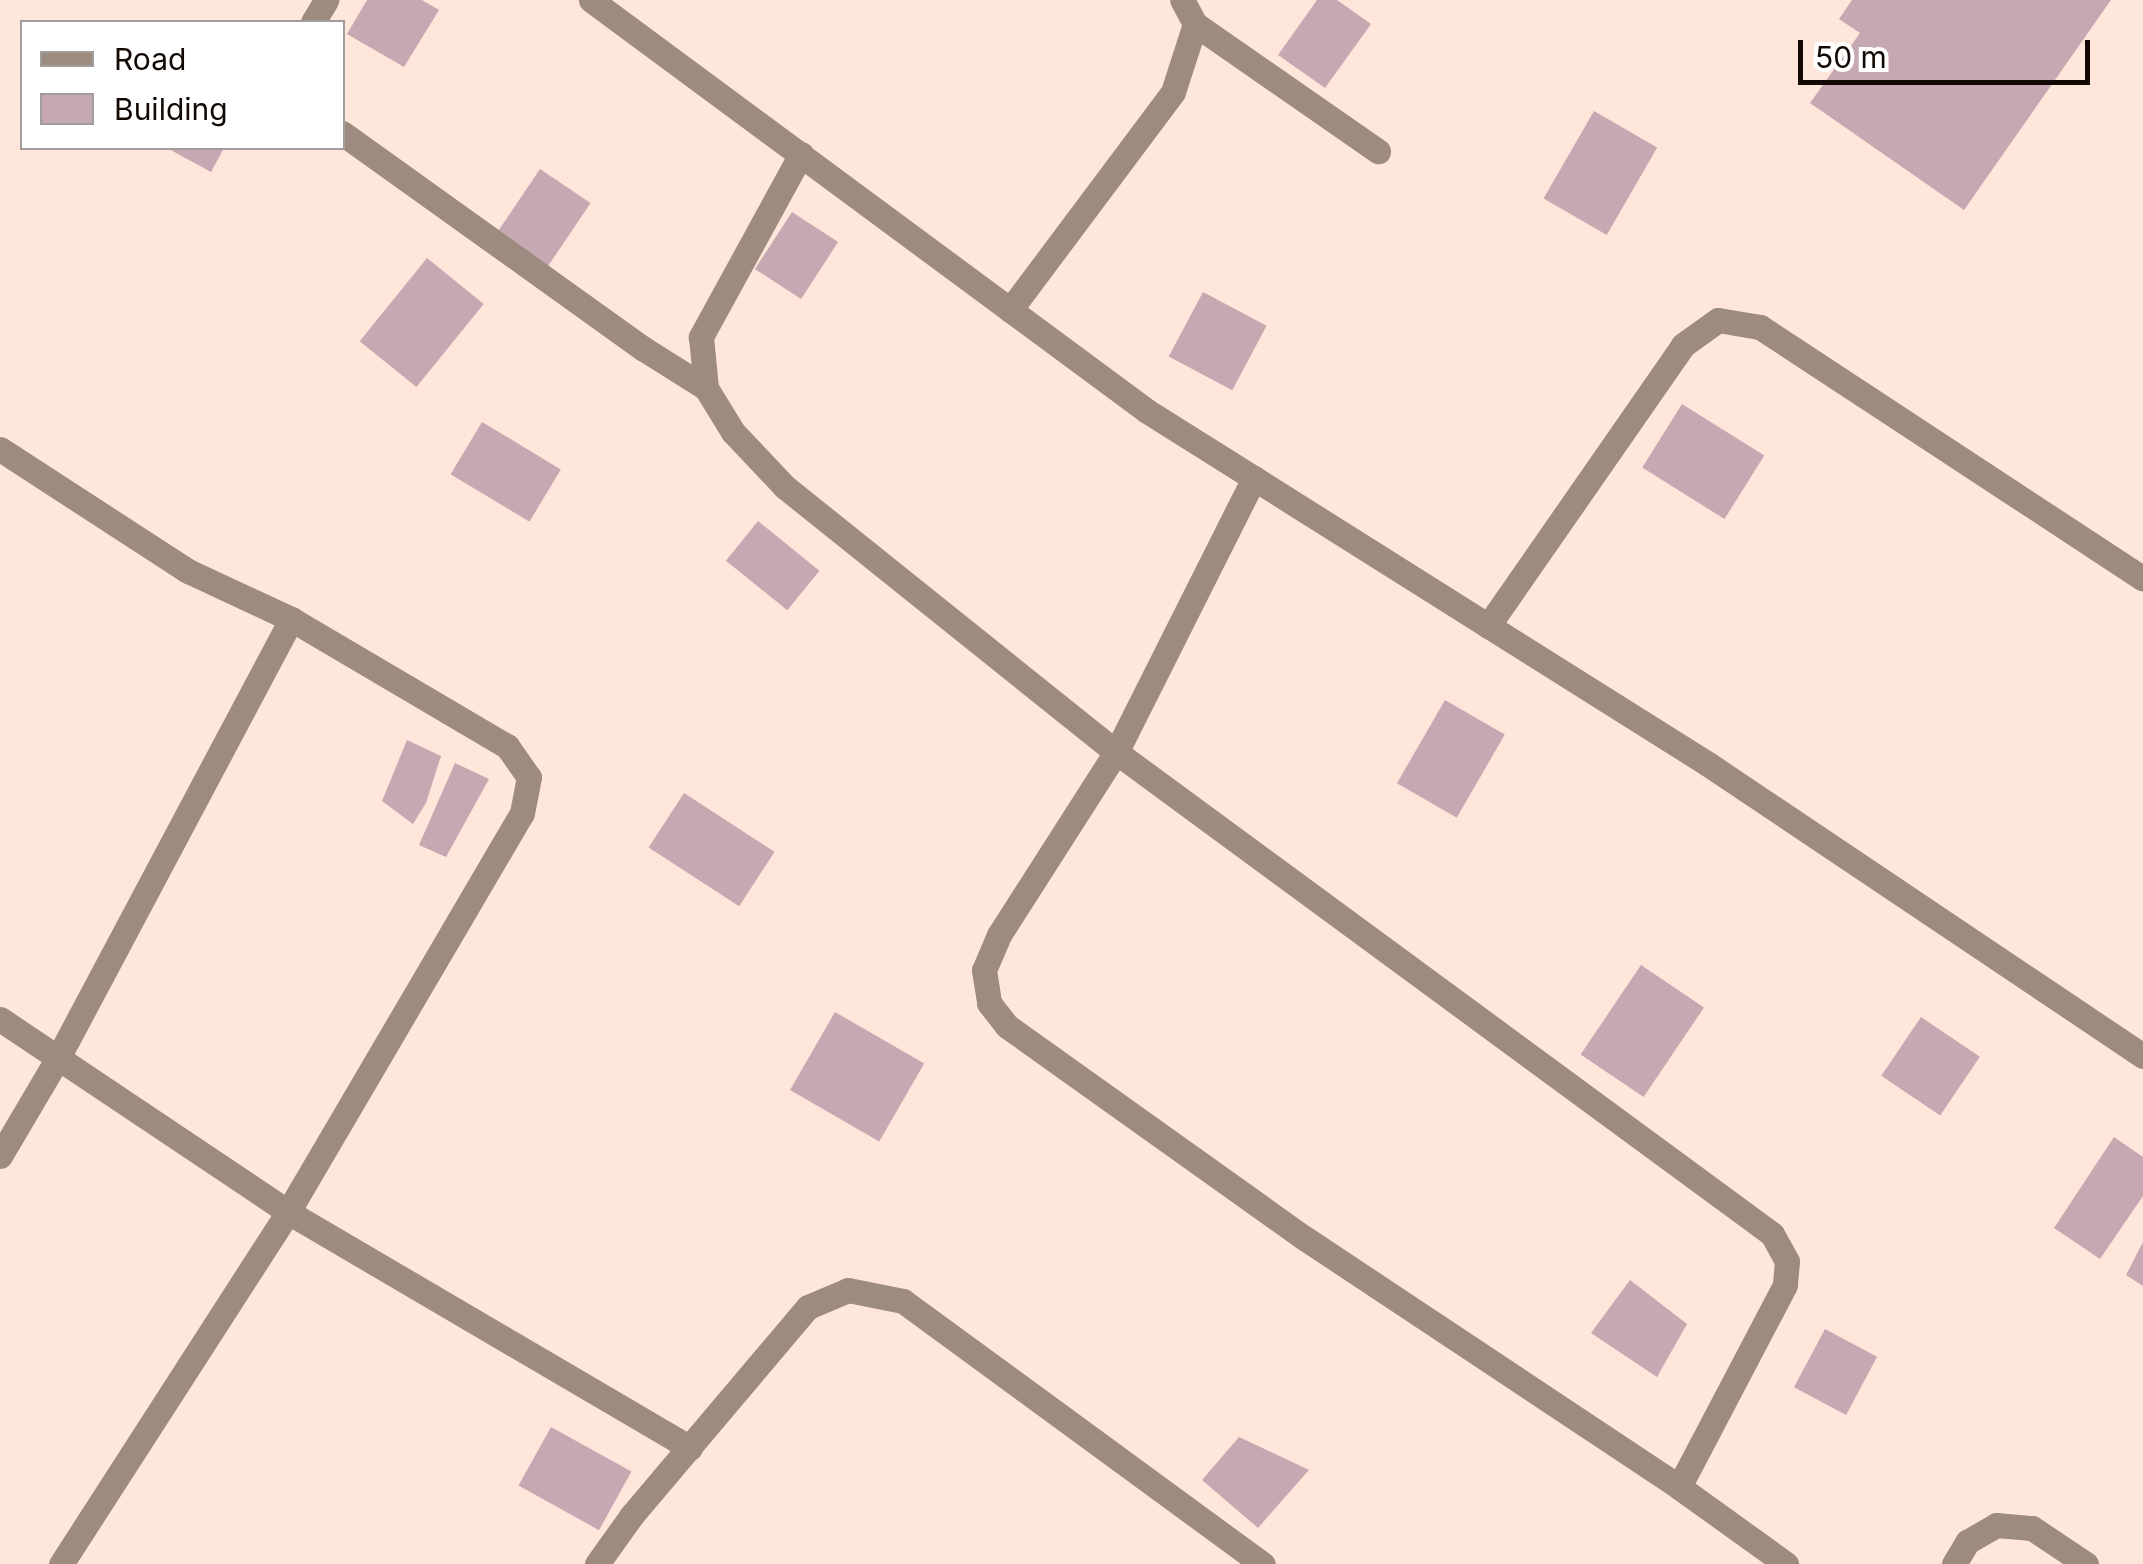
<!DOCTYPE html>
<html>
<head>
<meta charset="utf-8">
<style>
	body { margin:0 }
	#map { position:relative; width:2143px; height:1564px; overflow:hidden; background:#fee6db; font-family:Inter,sans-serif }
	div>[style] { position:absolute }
	.building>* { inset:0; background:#c6a8b2; transform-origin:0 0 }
	.minor>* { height:25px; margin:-12.5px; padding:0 12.5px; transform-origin:12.5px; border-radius:12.5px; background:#9e8b7f }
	span { translate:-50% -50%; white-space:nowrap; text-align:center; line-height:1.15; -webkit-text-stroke:8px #fff; paint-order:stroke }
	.legend { position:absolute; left:20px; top:20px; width:325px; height:130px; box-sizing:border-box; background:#fff; border:2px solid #a09d9b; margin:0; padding:12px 18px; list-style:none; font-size:30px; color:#120905 }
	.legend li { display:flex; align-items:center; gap:20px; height:50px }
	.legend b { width:50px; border:2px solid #a09d9b }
	.scale { position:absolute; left:1798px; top:40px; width:292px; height:45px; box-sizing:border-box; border:5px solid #120905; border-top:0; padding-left:12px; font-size:30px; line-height:35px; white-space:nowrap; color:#120905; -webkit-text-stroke:8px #fff; paint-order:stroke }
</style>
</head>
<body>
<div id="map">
	<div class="building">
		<div style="clip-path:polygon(367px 0,422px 0,439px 10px,404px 67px,347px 34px)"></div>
		<div style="clip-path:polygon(1317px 0,1337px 0,1371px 24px,1325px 88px,1278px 55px)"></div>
		<div style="clip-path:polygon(1852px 0,2111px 0,1964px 210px,1810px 103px,1860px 33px,1839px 19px)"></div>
		<div style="left:1594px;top:111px;width:73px;height:101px;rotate:30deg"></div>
		<div style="clip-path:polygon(167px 148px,224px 148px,211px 172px)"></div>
		<div style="left:540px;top:169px;width:61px;height:79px;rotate:34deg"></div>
		<div style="left:792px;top:212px;width:55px;height:68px;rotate:33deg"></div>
		<div style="left:427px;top:258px;width:73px;height:107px;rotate:39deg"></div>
		<div style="left:1203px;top:292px;width:72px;height:73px;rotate:28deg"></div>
		<div style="left:1682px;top:404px;width:97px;height:75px;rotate:32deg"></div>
		<div style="left:482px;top:422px;width:92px;height:61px;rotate:31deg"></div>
		<div style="left:758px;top:521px;width:79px;height:51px;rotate:39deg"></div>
		<div style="left:1445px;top:700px;width:69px;height:96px;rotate:30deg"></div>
		<div style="clip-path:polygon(407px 740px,441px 756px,426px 803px,413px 824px,382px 801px)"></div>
		<div style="clip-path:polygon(455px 763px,489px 779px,446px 857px,419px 845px)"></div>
		<div style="left:684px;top:793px;width:108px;height:65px;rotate:33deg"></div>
		<div style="left:1641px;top:965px;width:76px;height:108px;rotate:34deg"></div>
		<div style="left:835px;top:1012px;width:103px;height:90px;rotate:30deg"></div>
		<div style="left:1921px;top:1017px;width:71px;height:71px;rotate:34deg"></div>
		<div style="clip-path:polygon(2114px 1137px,2143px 1157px,2143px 1196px,2100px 1259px,2054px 1228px)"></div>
		<div style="clip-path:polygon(2143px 1242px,2143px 1286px,2126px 1275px)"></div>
		<div style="clip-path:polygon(1630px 1280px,1687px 1324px,1657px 1377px,1591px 1333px)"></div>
		<div style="left:1825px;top:1329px;width:59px;height:66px;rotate:28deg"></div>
		<div style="left:551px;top:1427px;width:92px;height:67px;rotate:29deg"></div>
		<div style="clip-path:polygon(1239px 1437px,1309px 1470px,1258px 1528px,1202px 1480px)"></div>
	</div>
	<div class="minor">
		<div style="left:591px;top:0;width:691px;rotate:36.47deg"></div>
		<div style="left:1147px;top:411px;width:663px;rotate:32.18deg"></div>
		<div style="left:1708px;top:764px;width:524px;rotate:33.87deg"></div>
		<div style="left:313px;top:22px;width:26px;rotate:-59deg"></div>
		<div style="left:1195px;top:24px;width:223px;rotate:34.8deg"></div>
		<div style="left:342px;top:133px;width:371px;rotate:35.6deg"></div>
		<div style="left:644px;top:349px;width:73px;rotate:32.2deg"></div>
		<div style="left:801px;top:154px;width:209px;rotate:118.7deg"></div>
		<div style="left:701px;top:337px;width:51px;rotate:84.4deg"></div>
		<div style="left:706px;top:388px;width:52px;rotate:58.5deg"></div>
		<div style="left:733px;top:432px;width:76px;rotate:46.6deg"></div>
		<div style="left:785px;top:487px;width:424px;rotate:38.7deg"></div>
		<div style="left:1116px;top:752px;width:814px;rotate:36.31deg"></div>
		<div style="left:1772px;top:1234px;width:31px;rotate:61deg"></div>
		<div style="left:1787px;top:1261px;width:24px;rotate:95deg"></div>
		<div style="left:1785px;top:1285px;width:228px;rotate:117.7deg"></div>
		<div style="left:1010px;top:310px;width:272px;rotate:-53.2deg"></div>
		<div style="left:1173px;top:92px;width:71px;rotate:-72.1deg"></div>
		<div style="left:1195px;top:24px;width:27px;rotate:-118deg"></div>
		<div style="left:0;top:449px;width:224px;rotate:33deg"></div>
		<div style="left:188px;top:571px;width:114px;rotate:25deg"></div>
		<div style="left:1254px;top:478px;width:307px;rotate:116.7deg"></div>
		<div style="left:1116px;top:752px;width:217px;rotate:122.6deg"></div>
		<div style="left:999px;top:935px;width:38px;rotate:113deg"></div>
		<div style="left:984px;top:970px;width:33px;rotate:81deg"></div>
		<div style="left:989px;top:1003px;width:29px;rotate:52deg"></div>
		<div style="left:1007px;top:1026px;width:367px;rotate:35.5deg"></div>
		<div style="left:1306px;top:1239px;width:448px;rotate:33.6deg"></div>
		<div style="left:1679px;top:1487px;width:132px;rotate:35.7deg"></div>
		<div style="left:1488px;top:626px;width:342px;rotate:-55.2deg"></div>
		<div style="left:1683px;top:345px;width:43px;rotate:-35.5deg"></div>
		<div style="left:1718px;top:320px;width:43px;rotate:9.5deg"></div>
		<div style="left:1760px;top:327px;width:458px;rotate:33.3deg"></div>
		<div style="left:0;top:1019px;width:347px;rotate:33.8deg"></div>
		<div style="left:288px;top:1212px;width:466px;rotate:30.4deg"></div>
		<div style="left:0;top:1156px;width:116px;rotate:-59.5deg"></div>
		<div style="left:59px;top:1056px;width:495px;rotate:-62deg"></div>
		<div style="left:291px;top:619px;width:251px;rotate:30.5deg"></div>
		<div style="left:507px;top:746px;width:38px;rotate:55deg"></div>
		<div style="left:529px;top:777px;width:37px;rotate:101deg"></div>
		<div style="left:522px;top:813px;width:463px;rotate:120.4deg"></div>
		<div style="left:288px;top:1212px;width:419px;rotate:122.8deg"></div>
		<div style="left:597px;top:1564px;width:60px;rotate:-54.5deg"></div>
		<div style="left:632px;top:1515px;width:272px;rotate:-49.8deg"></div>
		<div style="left:808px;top:1307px;width:43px;rotate:-23deg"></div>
		<div style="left:848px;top:1290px;width:56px;rotate:11.3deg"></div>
		<div style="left:903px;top:1301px;width:446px;rotate:36.2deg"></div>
		<div style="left:1954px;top:1564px;width:26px;rotate:-59deg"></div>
		<div style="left:1967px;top:1542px;width:34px;rotate:-30deg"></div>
		<div style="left:1996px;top:1525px;width:36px;rotate:5deg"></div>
		<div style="left:2032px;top:1528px;width:65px;rotate:33.7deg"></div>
	</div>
	<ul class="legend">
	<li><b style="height:12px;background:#9e8b7f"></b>Road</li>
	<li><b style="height:28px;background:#c6a8b2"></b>Building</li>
	</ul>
	<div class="scale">50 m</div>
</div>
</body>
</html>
